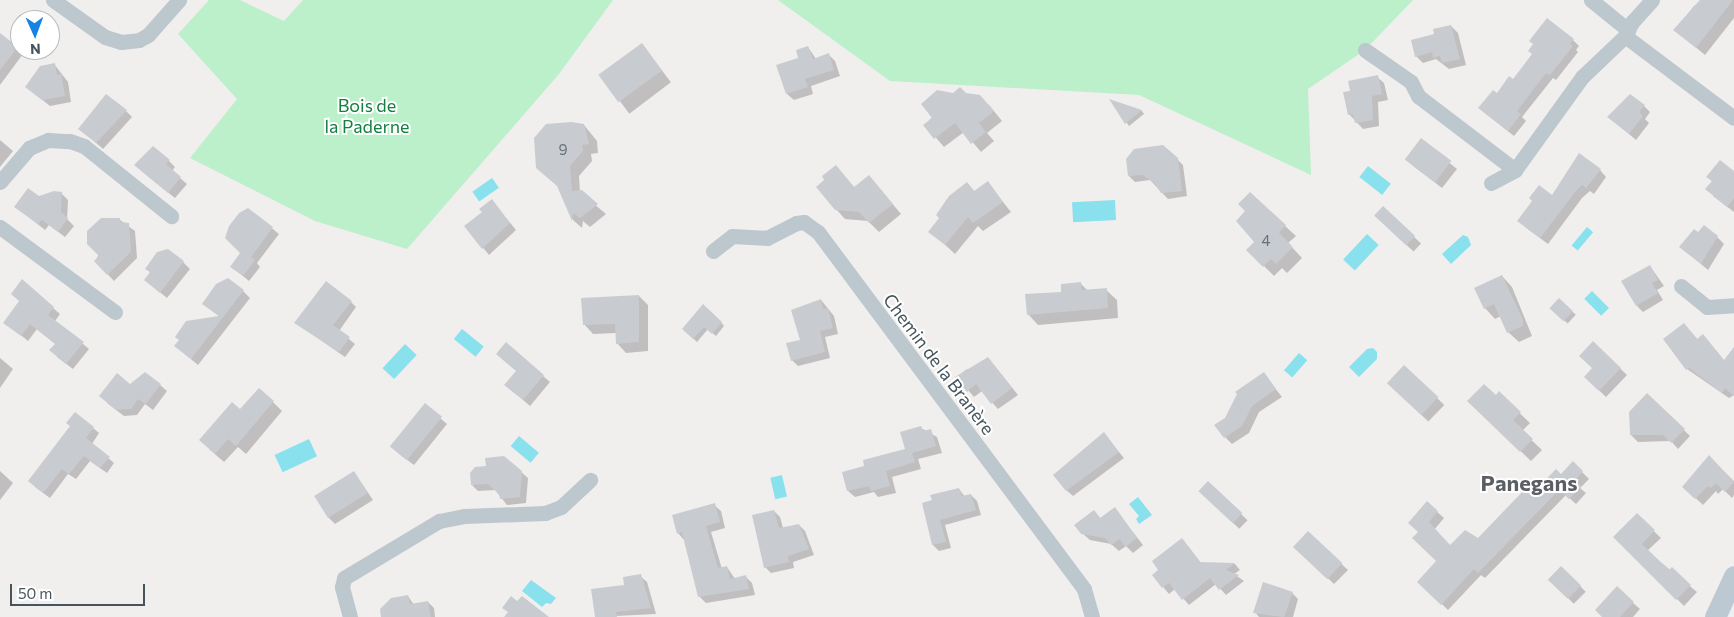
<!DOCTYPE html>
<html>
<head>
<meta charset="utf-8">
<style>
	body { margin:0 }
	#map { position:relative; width:1734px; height:617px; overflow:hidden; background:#f1eeee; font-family:Commissioner,sans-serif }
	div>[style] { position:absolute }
	.green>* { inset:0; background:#bcf0cb }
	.water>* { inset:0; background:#88e1ed; transform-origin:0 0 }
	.shadow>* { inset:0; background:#0003; transform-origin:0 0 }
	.building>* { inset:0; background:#c8ccd1; transform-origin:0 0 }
	.street>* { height:15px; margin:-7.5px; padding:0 7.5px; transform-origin:7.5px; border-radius:7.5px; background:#bcc7ce }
	.secondary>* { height:21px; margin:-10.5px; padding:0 10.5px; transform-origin:10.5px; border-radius:10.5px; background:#bcc9d3 }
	span { translate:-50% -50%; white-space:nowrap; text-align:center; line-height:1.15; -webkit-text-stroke:4px #fff; paint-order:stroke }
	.number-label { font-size:15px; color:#667279 }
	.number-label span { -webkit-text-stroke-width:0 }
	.park-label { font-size:18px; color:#157f41 }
	.street-label { font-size:18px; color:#46545c }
	.district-label { font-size:22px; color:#5b5f63; font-weight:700 }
	.north { position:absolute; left:10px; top:10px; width:50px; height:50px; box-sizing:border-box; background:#fff; border:1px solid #b5bbbe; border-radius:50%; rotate:178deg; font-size:14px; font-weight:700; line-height:20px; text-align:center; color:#46545c }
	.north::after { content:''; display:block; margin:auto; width:18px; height:22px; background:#1682e3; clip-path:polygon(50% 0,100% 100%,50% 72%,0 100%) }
	.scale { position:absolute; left:10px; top:584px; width:135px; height:22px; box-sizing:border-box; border:2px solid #46545c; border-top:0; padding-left:6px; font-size:15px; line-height:18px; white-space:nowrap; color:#46545c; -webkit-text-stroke:4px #fff; paint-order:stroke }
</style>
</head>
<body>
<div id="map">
	<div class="green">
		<div style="clip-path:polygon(209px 0,240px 0,284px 21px,303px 0,613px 0,559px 74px,407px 249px,315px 221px,190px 158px,237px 99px,178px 34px)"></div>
		<div style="clip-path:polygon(778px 0,1413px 0,1365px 50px,1308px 89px,1311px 175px,1139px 95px,890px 81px)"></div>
	</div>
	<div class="water">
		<div style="left:1368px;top:166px;width:29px;height:14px;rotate:38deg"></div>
		<div style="left:492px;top:178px;width:12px;height:24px;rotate:55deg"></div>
		<div style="left:1115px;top:200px;width:20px;height:43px;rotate:87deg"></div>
		<div style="left:1587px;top:227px;width:8px;height:24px;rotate:40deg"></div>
		<div style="left:1367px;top:234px;width:16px;height:35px;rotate:43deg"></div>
		<div style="clip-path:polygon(1463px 235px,1468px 237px,1471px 245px,1451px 264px,1442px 254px)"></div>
		<div style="left:1592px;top:291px;width:24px;height:11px;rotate:45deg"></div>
		<div style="left:462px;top:329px;width:28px;height:13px;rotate:39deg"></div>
		<div style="left:405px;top:344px;width:16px;height:33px;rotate:43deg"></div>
		<div style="clip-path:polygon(1373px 348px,1377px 352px,1377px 359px,1359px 377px,1349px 367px,1367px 349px)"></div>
		<div style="left:1299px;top:353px;width:11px;height:23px;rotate:41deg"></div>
		<div style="left:519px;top:436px;width:26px;height:13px;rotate:40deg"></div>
		<div style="left:309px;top:439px;width:19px;height:38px;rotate:65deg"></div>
		<div style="left:782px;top:475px;width:22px;height:12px;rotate:77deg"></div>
		<div style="clip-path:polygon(1138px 497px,1152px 515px,1139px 524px,1136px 519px,1139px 516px,1129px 504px)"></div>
		<div style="clip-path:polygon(531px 580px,556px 598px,551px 604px,546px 603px,542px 607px,522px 591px)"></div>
	</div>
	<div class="shadow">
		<div style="clip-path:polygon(1703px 0,1734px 0,1734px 18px,1705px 55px,1675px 30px,1694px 6px)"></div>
		<div style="clip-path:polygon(1451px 26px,1458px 33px,1466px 65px,1449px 69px,1436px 59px,1423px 63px,1416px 56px,1436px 35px)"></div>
		<div style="clip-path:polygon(0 37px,23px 54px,0 85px)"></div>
		<div style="clip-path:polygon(1573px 40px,1579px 46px,1576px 50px,1578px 52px,1556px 80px,1553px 78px,1522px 117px,1526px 121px,1514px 136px,1486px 114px,1497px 95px,1513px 81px)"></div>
		<div style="left:642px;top:44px;width:48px;height:52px;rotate:53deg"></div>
		<div style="clip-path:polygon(808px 47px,816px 59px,829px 55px,835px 61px,840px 76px,811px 86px,813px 94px,794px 100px,787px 94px,800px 59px)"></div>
		<div style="clip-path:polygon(54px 64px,68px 82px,71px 102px,50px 106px,26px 87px)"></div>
		<div style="clip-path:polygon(1377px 77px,1384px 83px,1388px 100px,1378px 102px,1379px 126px,1363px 129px,1349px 114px,1351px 92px)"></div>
		<div style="clip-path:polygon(953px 94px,967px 95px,989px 105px,1002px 121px,987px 133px,994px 141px,981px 152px,964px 132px,944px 147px,925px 125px)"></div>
		<div style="clip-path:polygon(1112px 101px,1142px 111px,1144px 114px,1129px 126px)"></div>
		<div style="clip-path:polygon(1619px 105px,1644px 106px,1650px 112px,1645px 119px,1649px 123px,1636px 140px,1609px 117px)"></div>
		<div style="clip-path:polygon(126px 111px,132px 117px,103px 149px,80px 129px)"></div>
		<div style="clip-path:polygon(584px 125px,597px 141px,598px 153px,591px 154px,592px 161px,579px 176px,580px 192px,606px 214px,590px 227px,583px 221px,582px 228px,573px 220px,559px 187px)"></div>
		<div style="clip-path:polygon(0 140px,13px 151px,0 167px)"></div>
		<div style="clip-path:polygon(1421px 140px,1457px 169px,1442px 188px,1412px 165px)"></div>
		<div style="clip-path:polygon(1177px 159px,1183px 165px,1187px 196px,1168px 199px,1150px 180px,1135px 182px,1129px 176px)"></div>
		<div style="clip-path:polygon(169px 161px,175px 167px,172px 171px,187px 184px,175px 198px,143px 172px)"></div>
		<div style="clip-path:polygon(836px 167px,855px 188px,869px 176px,901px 214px,879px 232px,868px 221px,845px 219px,836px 209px)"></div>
		<div style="clip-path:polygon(1600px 170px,1606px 177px,1594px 194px,1590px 191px,1582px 198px,1548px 244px,1525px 227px,1534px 201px,1552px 197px)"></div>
		<div style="clip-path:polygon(1734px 173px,1734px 212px,1713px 196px,1713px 182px,1708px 177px)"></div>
		<div style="clip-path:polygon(967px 183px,975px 192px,988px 183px,1011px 212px,983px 231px,978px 226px,955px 254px,930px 231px)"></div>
		<div style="clip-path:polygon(61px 193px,68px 200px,67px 219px,74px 226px,65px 237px,49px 225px,45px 230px,16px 207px,38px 197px)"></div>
		<div style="clip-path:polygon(1250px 194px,1296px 236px,1288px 243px,1302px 258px,1287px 273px,1282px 268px,1274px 276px,1248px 250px,1256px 242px,1247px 211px)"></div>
		<div style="clip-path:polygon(492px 201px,516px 230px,489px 255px,466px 227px,484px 213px)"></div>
		<div style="left:1383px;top:208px;width:52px;height:11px;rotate:43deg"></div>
		<div style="clip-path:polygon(248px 209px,279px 234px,257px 263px,260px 267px,249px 281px,232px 267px,242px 253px)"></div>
		<div style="clip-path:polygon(120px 220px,135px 231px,137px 258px,114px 281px,95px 261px)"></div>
		<div style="clip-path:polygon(1698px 234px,1717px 237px,1724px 244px,1708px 270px,1681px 247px)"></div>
		<div style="clip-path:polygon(183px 262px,190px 269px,167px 298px,145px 280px,151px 273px,147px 269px)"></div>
		<div style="clip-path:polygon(1650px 266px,1664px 286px,1657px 290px,1663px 300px,1643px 312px,1637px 306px)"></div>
		<div style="clip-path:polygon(1502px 276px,1512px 287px,1532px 336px,1519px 342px,1508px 332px,1501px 316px,1495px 319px,1485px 308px)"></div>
		<div style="clip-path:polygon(1081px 284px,1088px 291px,1106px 290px,1117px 300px,1118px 318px,1038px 325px,1028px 314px)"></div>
		<div style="clip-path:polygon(243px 291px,250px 298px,198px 365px,175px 346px,220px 317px,204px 304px)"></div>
		<div style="clip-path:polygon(639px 296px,648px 305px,648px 351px,626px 353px,617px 343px,616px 333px,593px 334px,584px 324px)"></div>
		<div style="left:1559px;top:299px;width:23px;height:12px;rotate:43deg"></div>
		<div style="clip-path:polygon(821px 300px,834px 316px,838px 334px,825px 337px,830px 358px,798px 366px,792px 360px)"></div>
		<div style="clip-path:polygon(20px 301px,53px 308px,60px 314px,55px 321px,89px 349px,73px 369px,57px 357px,56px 344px,37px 329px,28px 341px,5px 322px)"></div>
		<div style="clip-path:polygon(351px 302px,356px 307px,339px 331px,355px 344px,345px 357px,296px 323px)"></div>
		<div style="clip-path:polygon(721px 322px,724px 326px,716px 336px,708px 329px,697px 342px,683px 329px)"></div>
		<div style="clip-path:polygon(1684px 324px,1698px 340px,1703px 336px,1724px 361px,1734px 359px,1734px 395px,1729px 398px,1687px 369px)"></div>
		<div style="clip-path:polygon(1593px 343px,1627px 375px,1606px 397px,1585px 377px,1593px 369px)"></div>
		<div style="clip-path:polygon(0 358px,13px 369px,0 388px)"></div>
		<div style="clip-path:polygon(994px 365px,1018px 395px,998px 409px,982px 391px,974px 397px,957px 377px,967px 369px,970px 372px)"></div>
		<div style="left:1404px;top:366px;width:56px;height:23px;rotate:44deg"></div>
		<div style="clip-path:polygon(517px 371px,543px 376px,550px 382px,530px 406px,513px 391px)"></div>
		<div style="clip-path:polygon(1264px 374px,1282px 397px,1259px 412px,1249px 433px,1232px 444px,1225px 437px,1226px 419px)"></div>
		<div style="clip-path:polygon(130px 385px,160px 385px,167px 391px,153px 410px,145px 404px,137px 415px,124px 416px,107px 403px)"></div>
		<div style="clip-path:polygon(1499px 393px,1530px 423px,1522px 431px,1542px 450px,1531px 461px,1469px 401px,1496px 397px)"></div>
		<div style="clip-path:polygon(1647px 395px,1690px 436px,1678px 449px,1671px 441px,1638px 442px,1631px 435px)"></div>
		<div style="clip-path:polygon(273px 402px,282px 411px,246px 454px,238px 447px,224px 462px,209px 449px,240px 411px)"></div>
		<div style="clip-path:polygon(425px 405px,447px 424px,414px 465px,398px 453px)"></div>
		<div style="clip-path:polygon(75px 413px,99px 433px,92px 444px,114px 463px,107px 473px,90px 461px,76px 479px,68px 474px,50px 498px,35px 487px,71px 426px)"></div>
		<div style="clip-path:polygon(921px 428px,937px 437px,942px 453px,918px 459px,921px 469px,892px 477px,896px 493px,878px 497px,874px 492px,855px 497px,848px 491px,866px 467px,906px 450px)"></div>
		<div style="clip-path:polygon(1104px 434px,1124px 458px,1073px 496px,1066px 490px)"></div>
		<div style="clip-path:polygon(1709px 457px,1734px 481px,1734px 495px,1732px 498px,1723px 489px,1718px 494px,1716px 491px,1703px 505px,1684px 487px)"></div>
		<div style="clip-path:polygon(1573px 463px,1589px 479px,1580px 488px,1586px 493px,1576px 504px,1566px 495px,1485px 578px,1481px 575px,1448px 610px,1419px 582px,1438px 561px,1419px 532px,1427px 503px,1444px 518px,1434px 530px,1450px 546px,1478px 540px,1561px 476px)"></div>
		<div style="clip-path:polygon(0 471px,13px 483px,0 500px)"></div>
		<div style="clip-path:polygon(354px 472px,373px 500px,335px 524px,328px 517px)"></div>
		<div style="clip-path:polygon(521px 472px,528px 478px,526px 503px,507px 505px,495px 490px,478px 491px,472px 485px)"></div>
		<div style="left:1208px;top:482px;width:55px;height:12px;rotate:44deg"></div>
		<div style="clip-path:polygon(959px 489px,965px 497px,971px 495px,977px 501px,981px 515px,945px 525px,951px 548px,939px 551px,933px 545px,924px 504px)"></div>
		<div style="clip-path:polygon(714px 505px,721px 511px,725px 528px,711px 532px,722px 569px,727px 567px,735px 579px,746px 577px,752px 583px,755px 595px,706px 603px,699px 596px,684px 540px,678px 533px)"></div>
		<div style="clip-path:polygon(1115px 509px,1143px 545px,1133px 553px,1126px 546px,1119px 551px,1111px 544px,1090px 540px,1082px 533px,1094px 511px,1101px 519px)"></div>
		<div style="clip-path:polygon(774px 511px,780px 517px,783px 528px,799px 525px,805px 531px,814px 555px,793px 562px,794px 568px,771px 573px,765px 567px)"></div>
		<div style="clip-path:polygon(1637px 515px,1661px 538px,1647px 551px,1697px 592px,1684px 606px,1615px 537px)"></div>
		<div style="clip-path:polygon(1308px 533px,1348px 570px,1334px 584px,1301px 553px)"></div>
		<div style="clip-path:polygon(1188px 546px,1201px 563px,1235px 564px,1240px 570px,1234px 574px,1244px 581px,1226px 595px,1216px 584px,1189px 605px,1175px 589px,1169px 594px,1153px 575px)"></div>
		<div style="left:1561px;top:567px;width:35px;height:17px;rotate:45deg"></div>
		<div style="clip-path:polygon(640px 576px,647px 582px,656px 614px,596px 617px,625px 586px)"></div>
		<div style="clip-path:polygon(1292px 593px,1298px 599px,1293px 617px,1259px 617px,1255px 612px)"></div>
		<div style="clip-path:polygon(408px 596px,414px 605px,428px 602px,434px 608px,435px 617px,393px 617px)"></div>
		<div style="clip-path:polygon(1633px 603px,1640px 609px,1633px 617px,1603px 617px)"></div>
	</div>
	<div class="building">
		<div style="clip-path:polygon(1700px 0,1733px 0,1696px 48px,1673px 30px)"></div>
		<div style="clip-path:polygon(1547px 18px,1574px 39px,1570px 44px,1573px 46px,1550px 75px,1546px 73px,1517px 111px,1521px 114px,1508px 131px,1478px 108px,1493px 90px,1497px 93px,1509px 76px,1513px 79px,1532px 54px,1528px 51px,1533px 44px,1529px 41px)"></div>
		<div style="clip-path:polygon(1451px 25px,1460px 59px,1442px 63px,1440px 56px,1433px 58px,1432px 52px,1415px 57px,1411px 40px,1434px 34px,1433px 29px)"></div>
		<div style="clip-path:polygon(0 33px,18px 47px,0 70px)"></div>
		<div style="left:642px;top:43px;width:34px;height:54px;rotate:54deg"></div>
		<div style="clip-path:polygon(808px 46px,813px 59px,829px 53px,834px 70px,805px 79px,808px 87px,786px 94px,776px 65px,798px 58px,796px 50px)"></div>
		<div style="clip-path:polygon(55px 63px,57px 75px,61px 74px,65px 96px,42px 100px,25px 87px,40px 66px)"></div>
		<div style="clip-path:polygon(1378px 75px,1382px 94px,1372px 96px,1373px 120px,1355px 123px,1353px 114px,1348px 115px,1343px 92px,1350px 91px,1348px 81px)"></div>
		<div style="clip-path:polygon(960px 87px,966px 93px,980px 95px,994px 111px,979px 123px,986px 132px,971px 144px,955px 123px,934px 139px,923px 125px,932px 118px,921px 104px,937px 90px,953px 93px)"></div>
		<div style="clip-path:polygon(106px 94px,127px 110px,96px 143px,78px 129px)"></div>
		<div style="clip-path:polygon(1630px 94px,1645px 105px,1639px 112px,1643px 116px,1629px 134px,1607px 117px)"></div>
		<div style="clip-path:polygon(1109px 99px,1142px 110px,1125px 124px)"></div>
		<div style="clip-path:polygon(571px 122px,584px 124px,589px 144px,582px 145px,583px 151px,570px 166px,572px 191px,582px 190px,598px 204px,580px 218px,573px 213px,572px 221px,557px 186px,536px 168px,534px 138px,546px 124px)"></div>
		<div style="left:1421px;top:138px;width:38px;height:27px;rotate:37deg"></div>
		<div style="clip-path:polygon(1163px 145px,1178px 158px,1182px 191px,1161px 193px,1155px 184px,1143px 175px,1128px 176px,1126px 159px,1134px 149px)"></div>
		<div style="clip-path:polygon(153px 146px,170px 160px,166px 164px,181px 177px,168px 193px,134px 165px)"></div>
		<div style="clip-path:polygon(1579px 153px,1601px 169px,1586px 188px,1582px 185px,1576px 191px,1540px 238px,1517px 221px,1532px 201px,1529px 198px,1539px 185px,1552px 195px)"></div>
		<div style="clip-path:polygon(1720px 160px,1734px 171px,1734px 198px,1727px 207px,1705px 189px,1712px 181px,1706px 177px)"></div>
		<div style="clip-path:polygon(836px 165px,854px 187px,869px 175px,893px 204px,869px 223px,859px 212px,835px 210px,816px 187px,824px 180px,822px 176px)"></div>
		<div style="clip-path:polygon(988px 181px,1003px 202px,973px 223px,968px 217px,945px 245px,928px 232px,939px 218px,936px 215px,949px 196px,967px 182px,974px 191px)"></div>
		<div style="clip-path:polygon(28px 188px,39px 196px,54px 191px,62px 192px,61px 212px,68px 218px,58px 232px,42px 220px,38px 224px,14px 207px)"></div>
		<div style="clip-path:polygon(1250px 192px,1286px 225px,1279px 233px,1293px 247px,1276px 264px,1271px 259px,1263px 267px,1246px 250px,1254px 242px,1236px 221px,1245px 211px,1238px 204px)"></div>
		<div style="clip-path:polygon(492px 199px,510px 223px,482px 249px,464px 226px,482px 212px,479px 209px)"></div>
		<div style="left:1383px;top:206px;width:44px;height:13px;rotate:43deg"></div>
		<div style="clip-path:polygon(248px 208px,273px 227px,251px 257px,255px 260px,243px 276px,230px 267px,240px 253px,225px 238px,229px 226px,239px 213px)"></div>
		<div style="clip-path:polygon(101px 218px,120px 218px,120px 222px,129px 223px,131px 252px,107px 275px,94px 261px,99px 256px,87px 244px,87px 231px)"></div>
		<div style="clip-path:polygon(1704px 225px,1718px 236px,1701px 264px,1679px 247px,1694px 229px,1698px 232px)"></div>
		<div style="clip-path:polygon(168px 249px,184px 261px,160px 293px,144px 280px,150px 272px,145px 269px,157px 252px)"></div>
		<div style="clip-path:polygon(1650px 265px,1658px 280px,1652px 283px,1658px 293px,1636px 306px,1621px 281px)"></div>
		<div style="clip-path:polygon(1502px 275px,1523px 320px,1523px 326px,1507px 333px,1494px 304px,1484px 309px,1474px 288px)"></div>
		<div style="clip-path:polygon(228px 278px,244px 290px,191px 359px,174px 346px,179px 340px,175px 337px,186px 321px,219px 316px,202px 304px,216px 284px)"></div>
		<div style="clip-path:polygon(22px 279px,54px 307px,48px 315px,84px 342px,66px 364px,49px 350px,55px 344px,30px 324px,21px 336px,3px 323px,19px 301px,11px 294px)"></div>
		<div style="clip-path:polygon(326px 281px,352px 301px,333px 325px,350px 337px,339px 352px,294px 323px)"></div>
		<div style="clip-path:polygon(1081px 282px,1082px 290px,1107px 288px,1108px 308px,1027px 315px,1025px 294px,1061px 292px,1061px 284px)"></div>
		<div style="clip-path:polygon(639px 295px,639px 342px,616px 344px,615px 324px,583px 325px,581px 298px)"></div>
		<div style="left:1559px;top:298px;width:19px;height:14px;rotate:43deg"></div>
		<div style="clip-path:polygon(821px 299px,823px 309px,828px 308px,833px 328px,820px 331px,825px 352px,791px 361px,786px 343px,800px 340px,791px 310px)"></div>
		<div style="clip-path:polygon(703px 304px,722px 322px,712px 334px,704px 327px,693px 339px,682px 329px)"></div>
		<div style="clip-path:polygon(1684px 323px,1697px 339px,1703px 334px,1724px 360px,1734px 347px,1734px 396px,1725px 388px,1722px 393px,1689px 368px,1686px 370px,1663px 339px)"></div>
		<div style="clip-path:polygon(1593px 341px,1621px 368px,1599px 391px,1584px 377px,1592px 368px,1579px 356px)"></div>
		<div style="clip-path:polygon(506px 342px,544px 375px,523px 400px,504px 385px,516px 371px,496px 354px)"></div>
		<div style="clip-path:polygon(988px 357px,1012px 388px,991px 404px,976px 384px,967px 392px,955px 377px)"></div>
		<div style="left:1404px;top:365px;width:47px;height:25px;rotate:43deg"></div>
		<div style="clip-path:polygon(145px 372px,161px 384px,146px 404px,138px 399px,131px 409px,116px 410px,99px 396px,117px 373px,130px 384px)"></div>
		<div style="clip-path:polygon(1264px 372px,1276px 389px,1252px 406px,1242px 426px,1224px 438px,1214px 425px,1225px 418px,1237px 394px,1235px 392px)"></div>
		<div style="clip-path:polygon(1484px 384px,1496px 395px,1499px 391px,1521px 412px,1513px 420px,1533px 439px,1520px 452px,1467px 401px)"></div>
		<div style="clip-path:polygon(259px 388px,274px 401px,236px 446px,228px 439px,215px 454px,199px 440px,232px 402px,240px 409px)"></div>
		<div style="clip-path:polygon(1647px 393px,1685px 429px,1671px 443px,1663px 435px,1630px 435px,1629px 412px)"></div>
		<div style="left:425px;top:403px;width:22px;height:56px;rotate:39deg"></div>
		<div style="clip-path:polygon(75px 412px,94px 427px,86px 438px,110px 457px,100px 468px,84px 456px,69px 474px,62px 469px,43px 493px,28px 481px,70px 426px,66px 423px)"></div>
		<div style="clip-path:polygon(921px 426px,923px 431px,931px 429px,936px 446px,912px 453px,915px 462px,886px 471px,890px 486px,871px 491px,869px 486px,847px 491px,842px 472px,864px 466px,863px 460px,905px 449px,900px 432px)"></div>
		<div style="clip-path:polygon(1104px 432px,1119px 452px,1066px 491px,1053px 475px)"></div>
		<div style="clip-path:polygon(1709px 455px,1734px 482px,1725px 492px,1716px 483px,1711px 488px,1708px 486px,1695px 499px,1682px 487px)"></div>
		<div style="clip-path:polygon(504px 456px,522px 471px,520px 497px,500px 499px,499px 494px,488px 484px,471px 485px,470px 473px,475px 467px,486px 466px,485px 458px)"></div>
		<div style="clip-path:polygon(1573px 461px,1583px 471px,1575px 481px,1581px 486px,1569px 499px,1559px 490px,1478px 573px,1474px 569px,1441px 605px,1417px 582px,1436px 561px,1412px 538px,1418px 532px,1408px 523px,1427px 501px,1438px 511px,1429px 522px,1450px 545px,1465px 530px,1478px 538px,1525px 489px,1531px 495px,1556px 469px,1561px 474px)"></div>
		<div style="left:354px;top:471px;width:26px;height:47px;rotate:58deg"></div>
		<div style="left:1208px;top:481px;width:47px;height:14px;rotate:43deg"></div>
		<div style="clip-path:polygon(959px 488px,962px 496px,971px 494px,976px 510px,940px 520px,946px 542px,932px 545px,922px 503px,932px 500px,930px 495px)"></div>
		<div style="clip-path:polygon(715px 503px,720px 522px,706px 526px,718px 568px,727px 566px,730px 579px,746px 575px,749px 589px,698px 597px,682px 532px,677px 534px,672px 515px)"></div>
		<div style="clip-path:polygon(1115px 507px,1137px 538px,1125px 547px,1120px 539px,1111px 545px,1105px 538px,1081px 534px,1074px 525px,1094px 510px,1100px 518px)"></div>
		<div style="clip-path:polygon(774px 510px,779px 528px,799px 524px,809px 549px,788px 556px,789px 562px,764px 568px,752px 515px)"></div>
		<div style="clip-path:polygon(1637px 513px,1655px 530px,1642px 544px,1669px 570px,1672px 567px,1691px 585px,1676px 600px,1613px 537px)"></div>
		<div style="left:1308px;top:531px;width:47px;height:22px;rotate:43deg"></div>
		<div style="clip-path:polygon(1182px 538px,1200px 562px,1235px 563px,1226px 570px,1239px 575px,1219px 590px,1210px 578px,1182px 600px,1169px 583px,1162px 588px,1152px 575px,1158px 570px,1152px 561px)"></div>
		<div style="left:1561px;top:566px;width:28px;height:19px;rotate:44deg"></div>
		<div style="clip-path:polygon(641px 574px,651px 608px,616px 612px,617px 617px,595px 617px,591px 589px,624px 585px,623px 577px)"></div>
		<div style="clip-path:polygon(1263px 582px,1293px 592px,1284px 617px,1253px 613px)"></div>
		<div style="clip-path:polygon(1617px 586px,1634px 602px,1620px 617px,1602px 617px,1595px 610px)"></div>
		<div style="clip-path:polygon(408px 595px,410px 604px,428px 601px,431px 617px,381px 617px,380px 609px,391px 598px)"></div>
		<div style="clip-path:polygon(511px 596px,517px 601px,522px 596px,549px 617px,504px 617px,508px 612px,502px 608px)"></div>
	</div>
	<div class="street">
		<div style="left:53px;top:0;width:64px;rotate:35.4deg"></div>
		<div style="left:105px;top:37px;width:17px;rotate:17deg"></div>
		<div style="left:121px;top:42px;width:18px;rotate:-6deg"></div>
		<div style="left:139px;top:40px;width:10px;rotate:-29deg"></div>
		<div style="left:148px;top:35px;width:47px;rotate:-48.5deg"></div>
		<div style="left:1591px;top:0;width:48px;rotate:39deg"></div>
		<div style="left:1652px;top:0;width:30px;rotate:132deg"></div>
		<div style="left:1632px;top:22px;width:16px;rotate:117deg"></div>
		<div style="left:1625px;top:36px;width:136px;rotate:37deg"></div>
		<div style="left:1365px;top:50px;width:56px;rotate:34.8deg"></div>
		<div style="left:1411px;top:82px;width:16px;rotate:63deg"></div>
		<div style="left:1418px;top:96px;width:122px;rotate:37.3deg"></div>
		<div style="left:0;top:182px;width:45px;rotate:-49.5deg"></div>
		<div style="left:29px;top:148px;width:21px;rotate:-23deg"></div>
		<div style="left:48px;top:140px;width:22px;rotate:3deg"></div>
		<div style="left:70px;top:141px;width:15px;rotate:20deg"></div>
		<div style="left:84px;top:146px;width:112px;rotate:38.8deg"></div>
		<div style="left:1491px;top:183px;width:27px;rotate:-28deg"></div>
		<div style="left:1515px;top:170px;width:115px;rotate:-54.2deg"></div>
		<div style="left:1582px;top:77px;width:59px;rotate:-43.6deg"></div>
		<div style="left:0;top:227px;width:143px;rotate:36.5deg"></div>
		<div style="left:713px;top:251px;width:24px;rotate:-38deg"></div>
		<div style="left:732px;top:236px;width:35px;rotate:3deg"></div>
		<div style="left:767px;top:238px;width:33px;rotate:-27deg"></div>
		<div style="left:796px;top:223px;width:8px;rotate:-7deg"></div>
		<div style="left:804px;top:222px;width:17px;rotate:36deg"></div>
		<div style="left:818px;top:232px;width:445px;rotate:53.3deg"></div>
		<div style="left:1084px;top:589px;width:29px;rotate:74deg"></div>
		<div style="left:1681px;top:286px;width:33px;rotate:39deg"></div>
		<div style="left:1707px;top:307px;width:27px;rotate:-4deg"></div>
		<div style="left:350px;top:617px;width:31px;rotate:-105deg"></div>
		<div style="left:342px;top:587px;width:9px;rotate:-77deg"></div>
		<div style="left:344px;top:578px;width:111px;rotate:-31deg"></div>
		<div style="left:439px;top:521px;width:25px;rotate:-11deg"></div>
		<div style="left:464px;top:516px;width:81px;rotate:-2.1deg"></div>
		<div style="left:545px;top:513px;width:17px;rotate:-21deg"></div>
		<div style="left:561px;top:507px;width:40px;rotate:-43deg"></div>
	</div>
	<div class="secondary">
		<div style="left:1715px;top:617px;width:45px;rotate:-65.1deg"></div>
	</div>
	<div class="number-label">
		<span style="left:563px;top:150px">9</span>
		<span style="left:1266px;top:241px">4</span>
	</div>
	<div class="park-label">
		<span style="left:367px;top:116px">Bois de<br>la Paderne</span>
	</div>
	<div class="street-label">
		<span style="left:939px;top:364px;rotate:53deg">Chemin de la Branère</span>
	</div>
	<div class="district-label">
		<span style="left:1529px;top:483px">Panegans</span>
	</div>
	<div class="north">N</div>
	<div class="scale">50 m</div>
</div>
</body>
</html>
